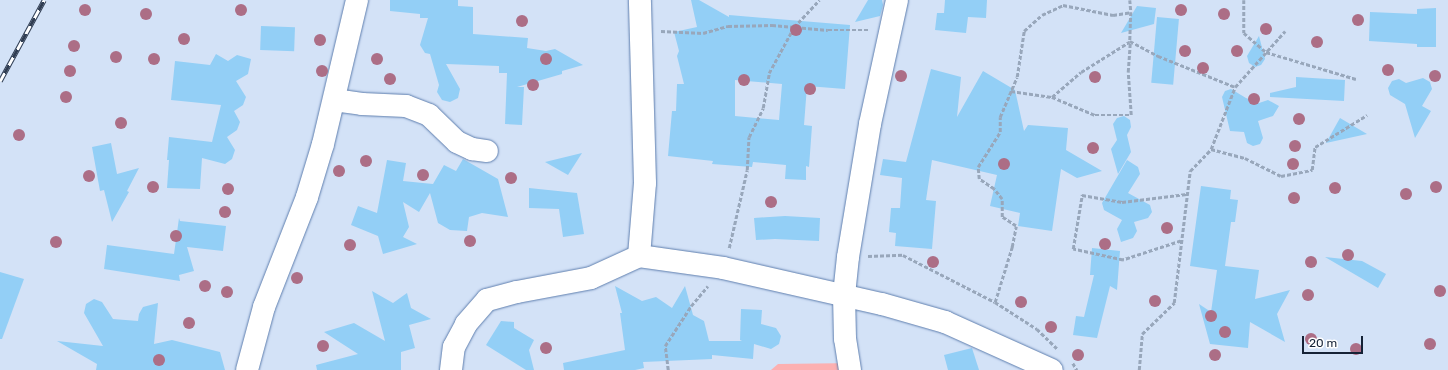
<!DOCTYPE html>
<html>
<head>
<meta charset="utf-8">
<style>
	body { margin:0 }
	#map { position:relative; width:1448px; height:370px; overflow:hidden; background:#d3e2f7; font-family:Rubik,sans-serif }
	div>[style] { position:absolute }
	.green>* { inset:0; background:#fcb0b1 }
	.building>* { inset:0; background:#93cff6; transform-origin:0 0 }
	.path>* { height:2.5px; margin-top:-1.25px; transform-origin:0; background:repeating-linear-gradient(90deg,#98a7bb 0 4px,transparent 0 6px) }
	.roads { filter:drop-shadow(0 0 1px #5e7eae) drop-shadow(0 0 1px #5e7eae) }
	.minor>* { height:22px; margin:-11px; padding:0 11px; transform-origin:11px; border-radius:11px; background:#fff }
	.rail>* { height:4.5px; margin-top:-2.25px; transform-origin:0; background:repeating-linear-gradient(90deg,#fff 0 9px,#303d52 0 18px); box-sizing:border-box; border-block:1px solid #303d52 }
	.trees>* { width:12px; height:12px; margin:-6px; border-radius:50%; background:#ac6e86 }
	span { translate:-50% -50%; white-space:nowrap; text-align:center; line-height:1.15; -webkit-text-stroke:3.5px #fff; paint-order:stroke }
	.scale { position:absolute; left:1302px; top:336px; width:61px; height:18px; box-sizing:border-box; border:2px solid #152236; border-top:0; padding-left:5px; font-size:12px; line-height:14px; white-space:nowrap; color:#152236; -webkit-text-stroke:3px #fff; paint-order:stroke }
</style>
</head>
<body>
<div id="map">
	<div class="green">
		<div style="clip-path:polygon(855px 363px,860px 370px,771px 370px,778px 364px)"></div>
	</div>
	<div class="building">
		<div style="clip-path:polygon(390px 0,458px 0,458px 6px,473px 7px,473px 34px,528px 38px,527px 48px,546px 51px,555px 49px,583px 65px,562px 71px,562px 74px,517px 87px,524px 87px,522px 125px,505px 124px,507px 73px,499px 73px,499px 66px,446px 64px,460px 89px,458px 98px,450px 102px,442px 100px,437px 92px,439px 85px,430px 54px,425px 53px,420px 45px,428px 18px,420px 18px,420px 14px,390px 11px)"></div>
		<div style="clip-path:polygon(evenodd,691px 0,699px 0,729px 17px,729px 15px,850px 25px,845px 89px,807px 86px,804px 125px,812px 126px,809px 167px,806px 166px,806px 180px,785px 179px,786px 165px,753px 162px,752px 167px,712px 164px,713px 161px,668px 156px,672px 111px,676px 111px,677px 84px,684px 84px,677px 56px,679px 51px,674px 32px,697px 27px,691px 0,735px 80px,782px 84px,779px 120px,735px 116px,735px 80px)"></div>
		<div style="clip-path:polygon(868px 0,882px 0,883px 5px,880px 16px,855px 22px)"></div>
		<div style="clip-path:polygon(945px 0,987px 0,986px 18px,968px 17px,966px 33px,935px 30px,937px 13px,944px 13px)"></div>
		<div style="clip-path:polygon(1137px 6px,1156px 8px,1154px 24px,1121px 33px)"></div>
		<div style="clip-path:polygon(1436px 8px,1436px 47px,1417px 47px,1417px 44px,1369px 41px,1370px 12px,1417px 14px,1417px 9px)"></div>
		<div style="left:1157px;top:17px;width:22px;height:66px;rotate:5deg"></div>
		<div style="left:261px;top:26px;width:34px;height:24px;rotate:2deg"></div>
		<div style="clip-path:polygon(1259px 36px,1265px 59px,1261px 65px,1255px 67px,1249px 63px,1247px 56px)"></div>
		<div style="clip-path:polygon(216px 54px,228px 61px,237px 55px,251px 59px,248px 74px,236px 81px,246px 97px,243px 105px,234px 111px,240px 122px,237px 130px,227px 137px,235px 150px,232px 159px,225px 164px,202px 158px,200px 189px,167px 188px,169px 160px,167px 160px,169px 137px,212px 142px,221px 105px,171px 100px,175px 61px,210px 65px)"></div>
		<div style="clip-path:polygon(931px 69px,961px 77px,957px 117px,983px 71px,1015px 90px,1024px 131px,1028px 125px,1068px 128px,1066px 150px,1102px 171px,1077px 178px,1061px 169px,1052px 231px,1018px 226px,1020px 213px,990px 206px,997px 175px,932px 160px,926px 200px,936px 201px,932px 249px,895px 246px,896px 233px,889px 232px,891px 208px,900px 208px,902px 178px,880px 175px,883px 159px,906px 162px)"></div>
		<div style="clip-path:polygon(1296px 77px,1345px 80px,1344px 101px,1270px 97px,1270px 93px,1296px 87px)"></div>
		<div style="clip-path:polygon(1423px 78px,1430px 82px,1432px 89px,1422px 106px,1431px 111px,1415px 138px,1405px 104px,1390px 95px,1388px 88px,1392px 81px,1399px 79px,1406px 83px)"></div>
		<div style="clip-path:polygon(1231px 89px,1246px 98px,1259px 103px,1268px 100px,1279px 106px,1273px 116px,1258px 121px,1263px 138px,1260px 144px,1253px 146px,1247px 143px,1244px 132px,1230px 131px,1222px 97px,1225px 91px)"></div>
		<div style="clip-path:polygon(1124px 116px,1130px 120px,1131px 127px,1127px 135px,1131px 152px,1118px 174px,1111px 149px,1117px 140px,1113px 124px,1117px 118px)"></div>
		<div style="clip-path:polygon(1340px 118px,1367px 134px,1326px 143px)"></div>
		<div style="clip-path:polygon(111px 143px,117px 174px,139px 168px,127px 191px,129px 192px,112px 222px,104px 190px,100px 191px,92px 147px)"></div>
		<div style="clip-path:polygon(582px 153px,568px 175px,545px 162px)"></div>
		<div style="clip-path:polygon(463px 159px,498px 179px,508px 217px,482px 213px,469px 217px,467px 231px,450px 230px,438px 223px,430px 193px,419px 212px,403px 202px,409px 227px,403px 237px,417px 244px,383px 254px,378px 236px,351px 225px,358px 206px,377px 213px,387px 160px,406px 163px,403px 181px,433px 184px,444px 165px,456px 171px)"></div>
		<div style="clip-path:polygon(1127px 160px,1138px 167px,1140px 174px,1128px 193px,1150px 205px,1152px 212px,1148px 218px,1134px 222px,1137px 231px,1133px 238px,1121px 242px,1117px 229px,1122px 220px,1104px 210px,1102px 203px)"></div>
		<div style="clip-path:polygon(1201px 186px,1231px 190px,1230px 199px,1238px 200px,1235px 222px,1231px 222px,1225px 266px,1259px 270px,1255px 299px,1290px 290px,1277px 314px,1285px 342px,1250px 322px,1248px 348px,1210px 344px,1199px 304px,1211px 312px,1217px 270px,1190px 266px)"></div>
		<div style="clip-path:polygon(529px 188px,577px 193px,584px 234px,563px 237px,559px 209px,529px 208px)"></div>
		<div style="clip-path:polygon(785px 216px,820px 218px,819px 241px,775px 239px,756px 240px,754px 218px)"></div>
		<div style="clip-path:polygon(179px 218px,180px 221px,226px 226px,223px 251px,187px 247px,194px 271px,179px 275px,180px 281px,104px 269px,107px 245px,174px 254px)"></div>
		<div style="clip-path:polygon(1092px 248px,1120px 251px,1117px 290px,1110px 286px,1097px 338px,1073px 335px,1076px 316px,1084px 317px,1094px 275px,1090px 275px)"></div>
		<div style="clip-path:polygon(1325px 257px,1362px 261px,1386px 274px,1378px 288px)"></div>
		<div style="clip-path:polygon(0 272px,24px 279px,2px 339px,0 339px)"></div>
		<div style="clip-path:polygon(615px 286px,642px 301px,656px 297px,672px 308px,685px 286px,693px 315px,704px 321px,709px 341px,742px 341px,740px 340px,741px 309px,762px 310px,761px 324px,776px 328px,781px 336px,779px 344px,771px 349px,754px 344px,753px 359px,712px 355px,712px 359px,643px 362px,644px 368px,635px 370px,564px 370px,563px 363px,625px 350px,620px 313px,622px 313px)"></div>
		<div style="clip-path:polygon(372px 291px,393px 303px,407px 293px,411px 308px,431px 319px,409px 325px,415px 348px,401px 352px,401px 370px,317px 370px,316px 365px,358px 354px,324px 332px,354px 323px,385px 341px)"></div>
		<div style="clip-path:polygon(94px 299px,102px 302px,113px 319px,138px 321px,139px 314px,143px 307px,158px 303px,154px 344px,172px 340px,220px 352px,225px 370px,96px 370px,97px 364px,57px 341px,103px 346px,84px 313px,86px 304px)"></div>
		<div style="clip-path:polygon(501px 321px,514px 322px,514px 328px,534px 340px,529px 350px,534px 370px,526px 370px,486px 345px)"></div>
		<div style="clip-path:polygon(972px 348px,979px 370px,948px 370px,944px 355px)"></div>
	</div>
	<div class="path">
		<div style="left:1130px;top:0;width:12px;rotate:85deg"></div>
		<div style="left:1244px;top:0;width:33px;rotate:90deg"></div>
		<div style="left:1244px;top:33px;width:29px;rotate:41deg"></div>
		<div style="left:1266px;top:52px;width:94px;rotate:16.7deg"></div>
		<div style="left:661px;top:31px;width:42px;rotate:2.7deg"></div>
		<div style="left:703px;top:33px;width:26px;rotate:-16deg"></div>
		<div style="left:728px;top:26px;width:44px;rotate:-1.3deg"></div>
		<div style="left:772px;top:25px;width:56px;rotate:5.1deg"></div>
		<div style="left:828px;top:30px;width:41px"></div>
		<div style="left:1011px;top:91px;width:41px;rotate:8.3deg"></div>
		<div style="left:1052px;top:97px;width:47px;rotate:22.7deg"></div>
		<div style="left:1095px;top:115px;width:36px"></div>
		<div style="left:1131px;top:115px;width:43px;rotate:-94deg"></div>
		<div style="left:1128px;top:72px;width:31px;rotate:-86deg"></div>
		<div style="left:1052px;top:97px;width:38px;rotate:-41deg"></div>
		<div style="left:1081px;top:72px;width:57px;rotate:-32deg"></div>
		<div style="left:1211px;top:149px;width:35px;rotate:15deg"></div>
		<div style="left:1245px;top:158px;width:40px;rotate:26.6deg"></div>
		<div style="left:1281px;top:176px;width:32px;rotate:-11deg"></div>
		<div style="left:1312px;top:170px;width:23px;rotate:-83deg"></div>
		<div style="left:1315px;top:147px;width:61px;rotate:-31.6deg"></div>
		<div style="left:1181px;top:241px;width:61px;rotate:161.9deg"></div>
		<div style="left:1123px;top:260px;width:51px;rotate:-167.6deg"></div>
		<div style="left:1073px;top:249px;width:55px;rotate:-80.5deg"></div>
		<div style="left:1082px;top:195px;width:41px;rotate:9.9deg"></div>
		<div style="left:1122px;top:202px;width:65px;rotate:-7deg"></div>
		<div style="left:729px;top:248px;width:80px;rotate:-77deg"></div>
		<div style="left:747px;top:170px;width:33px;rotate:-87deg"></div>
		<div style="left:749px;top:137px;width:32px;rotate:-64deg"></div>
		<div style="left:763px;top:108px;width:36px;rotate:-80deg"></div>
		<div style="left:769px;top:73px;width:52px;rotate:-61.5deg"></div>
		<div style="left:794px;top:27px;width:37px;rotate:-47deg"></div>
		<div style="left:868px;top:256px;width:35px;rotate:-2deg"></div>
		<div style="left:903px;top:255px;width:103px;rotate:27.1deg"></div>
		<div style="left:995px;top:302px;width:50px;rotate:32.7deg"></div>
		<div style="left:1037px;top:329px;width:29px;rotate:44deg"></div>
		<div style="left:995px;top:302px;width:58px;rotate:-72.8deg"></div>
		<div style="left:1012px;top:247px;width:21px;rotate:-79deg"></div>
		<div style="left:1016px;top:226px;width:17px;rotate:-147deg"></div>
		<div style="left:1002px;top:217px;width:18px;rotate:-90deg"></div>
		<div style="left:1002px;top:199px;width:13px;rotate:-129deg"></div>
		<div style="left:994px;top:189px;width:18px;rotate:-146deg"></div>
		<div style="left:979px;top:179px;width:12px;rotate:-95deg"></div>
		<div style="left:978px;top:167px;width:41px;rotate:-57.8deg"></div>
		<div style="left:1000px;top:132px;width:15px;rotate:-90deg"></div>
		<div style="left:1000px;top:117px;width:43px;rotate:-67deg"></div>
		<div style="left:1017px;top:77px;width:47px;rotate:-81.3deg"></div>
		<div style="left:1024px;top:31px;width:24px;rotate:-42deg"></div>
		<div style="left:1042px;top:15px;width:23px;rotate:-25deg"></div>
		<div style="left:1063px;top:5px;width:51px;rotate:11.3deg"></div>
		<div style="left:1113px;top:15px;width:18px;rotate:-9deg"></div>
		<div style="left:1131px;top:12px;width:29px;rotate:92deg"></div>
		<div style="left:1130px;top:41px;width:32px;rotate:28deg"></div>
		<div style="left:1158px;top:56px;width:83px;rotate:21.9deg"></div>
		<div style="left:1073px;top:363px;width:8px;rotate:60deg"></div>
		<div style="left:668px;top:370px;width:24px;rotate:-97deg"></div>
		<div style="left:665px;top:346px;width:48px;rotate:-57deg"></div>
		<div style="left:691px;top:306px;width:26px;rotate:-50deg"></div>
		<div style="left:1139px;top:370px;width:36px;rotate:-85deg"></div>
		<div style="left:1142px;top:334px;width:45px;rotate:-44.1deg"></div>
		<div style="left:1174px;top:303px;width:133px;rotate:-83.1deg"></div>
		<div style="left:1190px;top:171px;width:30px;rotate:-46deg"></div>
		<div style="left:1211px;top:149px;width:66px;rotate:-68.8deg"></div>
		<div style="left:1235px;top:87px;width:75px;rotate:-48.2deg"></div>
	</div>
	<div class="roads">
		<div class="minor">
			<div style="left:334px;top:100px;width:28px;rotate:8deg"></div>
			<div style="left:362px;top:104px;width:44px;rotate:2.6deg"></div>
			<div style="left:406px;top:106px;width:25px;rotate:21deg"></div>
			<div style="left:429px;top:115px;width:39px;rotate:44deg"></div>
			<div style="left:457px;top:142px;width:17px;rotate:25deg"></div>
			<div style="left:472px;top:149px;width:15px;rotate:8deg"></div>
			<div style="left:639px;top:256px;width:85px;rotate:8.1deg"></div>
			<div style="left:723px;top:268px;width:163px;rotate:12.8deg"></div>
			<div style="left:882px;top:304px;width:66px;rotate:15.9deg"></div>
			<div style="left:945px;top:322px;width:117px;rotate:24.2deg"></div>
			<div style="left:247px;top:370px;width:65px;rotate:-74.9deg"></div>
			<div style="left:264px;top:307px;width:118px;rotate:-68.6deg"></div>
			<div style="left:307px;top:197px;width:55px;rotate:-73.2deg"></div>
			<div style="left:323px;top:144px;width:148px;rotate:-76.7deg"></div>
			<div style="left:451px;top:370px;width:23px;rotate:-83deg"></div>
			<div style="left:454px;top:347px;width:26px;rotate:-62deg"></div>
			<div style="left:466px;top:324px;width:32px;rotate:-49deg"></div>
			<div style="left:487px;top:300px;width:31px;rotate:-15deg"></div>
			<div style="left:517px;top:292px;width:75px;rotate:-10.7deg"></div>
			<div style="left:591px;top:278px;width:53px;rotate:-24.6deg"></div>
			<div style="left:639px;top:256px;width:73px;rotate:-85.3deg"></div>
			<div style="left:645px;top:183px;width:183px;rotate:-91.6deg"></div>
			<div style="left:850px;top:370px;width:31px;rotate:-99deg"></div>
			<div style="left:845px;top:339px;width:44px;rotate:-91.3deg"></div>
			<div style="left:844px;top:295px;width:38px;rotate:-84deg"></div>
			<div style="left:848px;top:257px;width:135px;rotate:-80.6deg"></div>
			<div style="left:870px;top:124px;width:127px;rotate:-77.7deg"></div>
		</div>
	</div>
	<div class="rail">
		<div style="left:0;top:81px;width:92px;rotate:-61.5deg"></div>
	</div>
	<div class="trees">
		<div style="left:85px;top:10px"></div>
		<div style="left:241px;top:10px"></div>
		<div style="left:1181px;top:10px"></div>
		<div style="left:146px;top:14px"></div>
		<div style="left:1224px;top:14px"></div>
		<div style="left:1358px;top:20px"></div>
		<div style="left:522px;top:21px"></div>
		<div style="left:1266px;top:29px"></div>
		<div style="left:796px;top:30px"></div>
		<div style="left:184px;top:39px"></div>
		<div style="left:320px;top:40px"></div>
		<div style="left:1317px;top:42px"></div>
		<div style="left:74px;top:46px"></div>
		<div style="left:1185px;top:51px"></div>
		<div style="left:1237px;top:51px"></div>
		<div style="left:116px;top:57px"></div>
		<div style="left:154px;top:59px"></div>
		<div style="left:377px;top:59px"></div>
		<div style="left:546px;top:59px"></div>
		<div style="left:1203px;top:68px"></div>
		<div style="left:1388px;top:70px"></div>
		<div style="left:70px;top:71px"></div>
		<div style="left:322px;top:71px"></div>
		<div style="left:901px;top:76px"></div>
		<div style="left:1435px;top:76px"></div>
		<div style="left:1095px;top:77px"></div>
		<div style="left:390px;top:79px"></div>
		<div style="left:744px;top:80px"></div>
		<div style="left:533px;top:85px"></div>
		<div style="left:810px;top:89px"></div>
		<div style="left:66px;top:97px"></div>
		<div style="left:1254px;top:99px"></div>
		<div style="left:1299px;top:119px"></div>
		<div style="left:121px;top:123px"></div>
		<div style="left:19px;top:135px"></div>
		<div style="left:1295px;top:146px"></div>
		<div style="left:1093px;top:148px"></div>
		<div style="left:366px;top:161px"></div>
		<div style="left:1004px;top:164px"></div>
		<div style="left:1293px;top:164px"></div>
		<div style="left:339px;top:171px"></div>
		<div style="left:423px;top:175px"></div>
		<div style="left:89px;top:176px"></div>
		<div style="left:511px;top:178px"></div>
		<div style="left:153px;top:187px"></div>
		<div style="left:1436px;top:187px"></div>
		<div style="left:1335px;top:188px"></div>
		<div style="left:228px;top:189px"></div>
		<div style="left:1406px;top:194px"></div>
		<div style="left:1294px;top:198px"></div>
		<div style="left:771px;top:202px"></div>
		<div style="left:225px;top:212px"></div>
		<div style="left:1167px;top:228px"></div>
		<div style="left:176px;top:236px"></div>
		<div style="left:470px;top:241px"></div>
		<div style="left:56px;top:242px"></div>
		<div style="left:1105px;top:244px"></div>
		<div style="left:350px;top:245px"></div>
		<div style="left:1348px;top:255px"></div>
		<div style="left:933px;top:262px"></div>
		<div style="left:1311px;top:262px"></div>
		<div style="left:297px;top:278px"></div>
		<div style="left:205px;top:286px"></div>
		<div style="left:1440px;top:291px"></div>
		<div style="left:227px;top:292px"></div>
		<div style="left:1308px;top:295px"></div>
		<div style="left:1155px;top:301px"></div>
		<div style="left:1021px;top:302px"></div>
		<div style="left:1211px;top:316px"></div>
		<div style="left:189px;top:323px"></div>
		<div style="left:1051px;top:327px"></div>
		<div style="left:1225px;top:332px"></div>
		<div style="left:1311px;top:339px"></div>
		<div style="left:1430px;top:344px"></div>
		<div style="left:323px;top:346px"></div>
		<div style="left:546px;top:348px"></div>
		<div style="left:1356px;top:349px"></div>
		<div style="left:1078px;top:355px"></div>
		<div style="left:1215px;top:355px"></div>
		<div style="left:159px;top:360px"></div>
	</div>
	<div class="scale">20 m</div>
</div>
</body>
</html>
